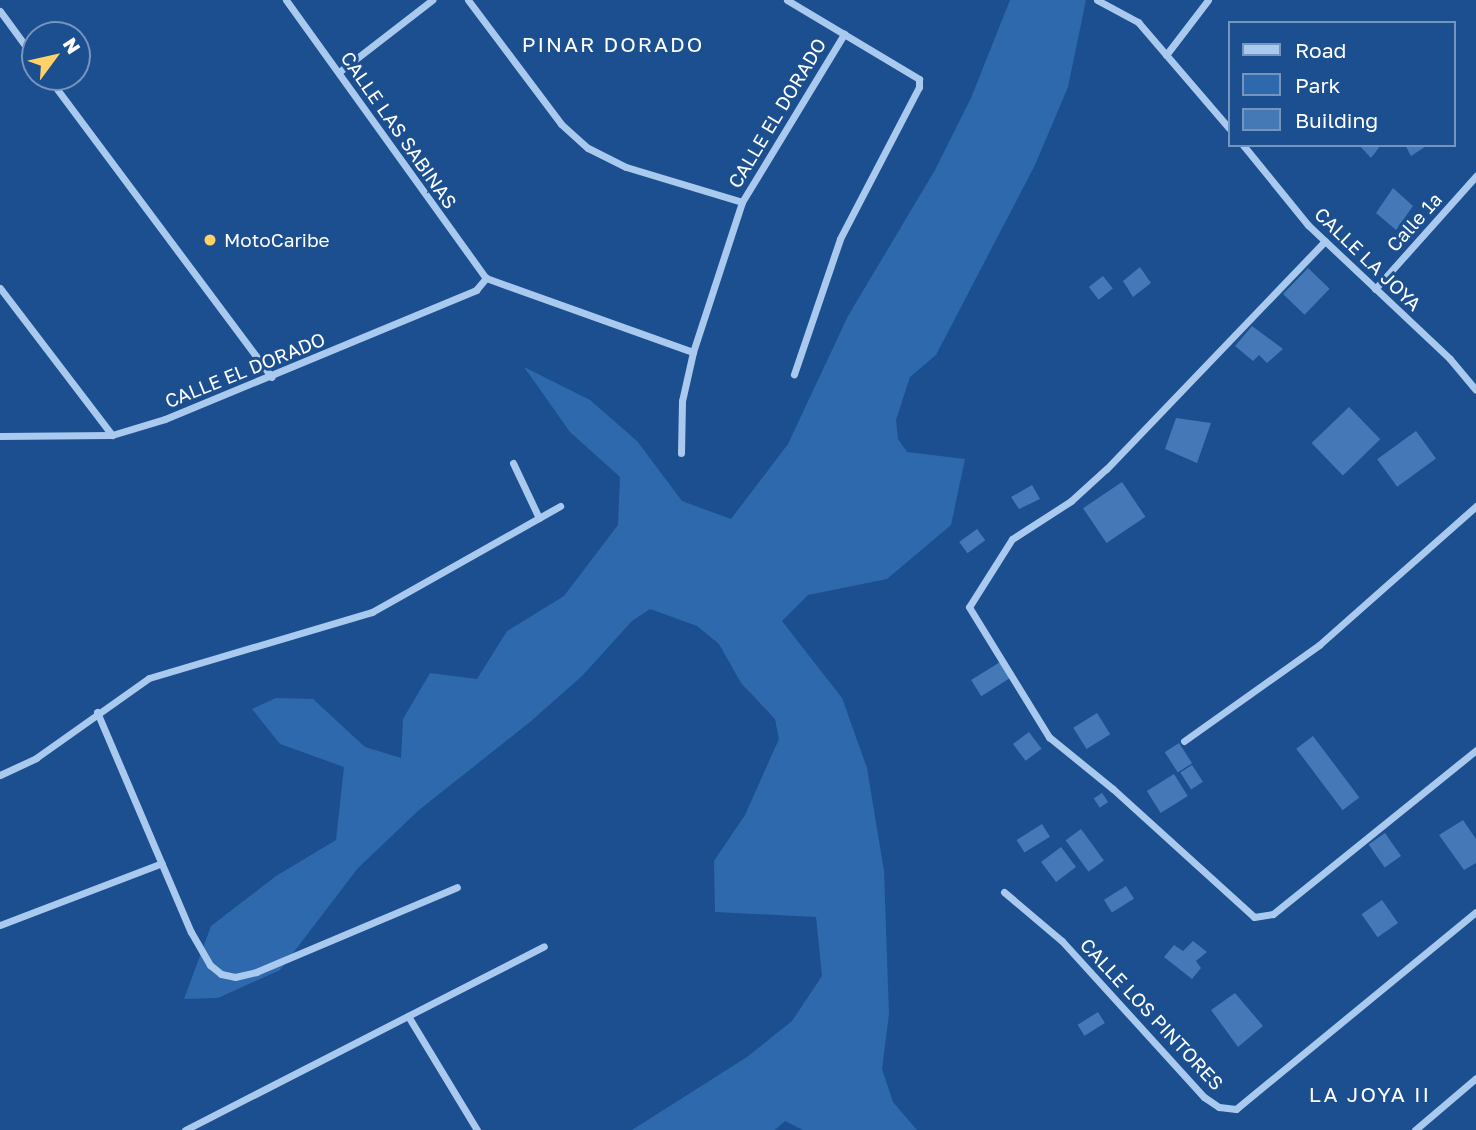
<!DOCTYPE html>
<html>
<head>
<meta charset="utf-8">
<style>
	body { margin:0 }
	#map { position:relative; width:1476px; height:1130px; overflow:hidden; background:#1b4f8f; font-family:"Golos Text",sans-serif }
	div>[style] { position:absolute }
	.green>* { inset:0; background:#2e69ad }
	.building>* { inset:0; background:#4478b7; transform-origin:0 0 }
	.street>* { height:7px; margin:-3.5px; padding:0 3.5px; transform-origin:3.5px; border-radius:3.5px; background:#a9c9ee }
	.dots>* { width:19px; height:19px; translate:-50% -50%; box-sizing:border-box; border:4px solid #1b4f8f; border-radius:50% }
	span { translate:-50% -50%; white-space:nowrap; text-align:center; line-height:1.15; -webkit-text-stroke:6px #1b4f8f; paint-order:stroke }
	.street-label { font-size:19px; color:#fff }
	.poi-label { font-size:19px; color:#fff }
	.left { translate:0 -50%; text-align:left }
	.neighbourhood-label { font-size:21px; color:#fff; letter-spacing:2px }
	.legend { position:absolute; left:1228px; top:21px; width:228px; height:126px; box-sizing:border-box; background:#1b4f8f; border:2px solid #7695bc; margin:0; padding:9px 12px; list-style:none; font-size:21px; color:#fff }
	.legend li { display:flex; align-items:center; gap:14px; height:35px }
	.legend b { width:35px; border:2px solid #7695bc }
	.north { position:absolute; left:21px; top:21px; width:70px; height:70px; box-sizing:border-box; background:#1b4f8f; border:2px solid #7695bc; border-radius:50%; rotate:57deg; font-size:19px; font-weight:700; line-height:28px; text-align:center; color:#fff }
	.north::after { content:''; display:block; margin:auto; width:24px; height:32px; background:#ffd166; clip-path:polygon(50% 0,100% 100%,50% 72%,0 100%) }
</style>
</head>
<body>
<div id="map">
	<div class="green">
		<div style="clip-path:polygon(1010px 0,1086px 0,1068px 87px,1035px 165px,936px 355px,910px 377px,896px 420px,898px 439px,907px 452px,965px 459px,951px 525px,887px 579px,808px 595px,782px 621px,842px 698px,867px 768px,884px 871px,889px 1014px,882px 1069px,893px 1102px,917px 1130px,803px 1130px,785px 1121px,775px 1130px,632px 1130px,747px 1057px,792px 1021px,822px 976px,816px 917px,715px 912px,714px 861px,745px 815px,779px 739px,775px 719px,741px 683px,719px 644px,697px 626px,650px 609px,632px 621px,582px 676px,530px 722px,419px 810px,358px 868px,280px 970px,218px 998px,184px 999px,211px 926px,276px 876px,336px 840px,344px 767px,280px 744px,252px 709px,276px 698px,313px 699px,365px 747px,401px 758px,403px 719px,430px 673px,477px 679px,507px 631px,564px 596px,618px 525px,620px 477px,570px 432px,524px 367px,590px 400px,637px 441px,682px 501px,731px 519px,788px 444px,848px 316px,935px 170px,971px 98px)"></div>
	</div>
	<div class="building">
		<div style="clip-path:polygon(1359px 145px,1381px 145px,1371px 158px)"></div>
		<div style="clip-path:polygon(1405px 145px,1428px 145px,1411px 156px)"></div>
		<div style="clip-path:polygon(1393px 188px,1413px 206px,1396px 230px,1376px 213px)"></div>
		<div style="clip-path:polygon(1140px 267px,1151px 283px,1133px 297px,1123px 281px)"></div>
		<div style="left:1308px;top:268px;width:30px;height:36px;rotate:44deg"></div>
		<div style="left:1103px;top:276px;width:16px;height:18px;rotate:52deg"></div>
		<div style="clip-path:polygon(1252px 326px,1283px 349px,1267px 363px,1259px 355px,1253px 361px,1235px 346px)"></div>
		<div style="left:1349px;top:407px;width:45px;height:52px;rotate:46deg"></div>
		<div style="clip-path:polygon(1176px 418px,1211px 423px,1197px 463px,1165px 449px)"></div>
		<div style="left:1416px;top:431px;width:34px;height:48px;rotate:54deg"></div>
		<div style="left:1122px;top:482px;width:42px;height:47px;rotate:56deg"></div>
		<div style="clip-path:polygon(1032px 485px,1040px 499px,1019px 509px,1011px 497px)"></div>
		<div style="left:977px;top:529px;width:14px;height:22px;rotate:54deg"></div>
		<div style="left:1000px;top:662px;width:19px;height:34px;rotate:58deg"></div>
		<div style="left:1097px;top:713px;width:25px;height:28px;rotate:58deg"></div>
		<div style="left:1029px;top:732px;width:21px;height:20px;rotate:53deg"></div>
		<div style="left:1313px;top:736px;width:77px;height:21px;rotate:53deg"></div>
		<div style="left:1179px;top:743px;width:24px;height:17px;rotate:57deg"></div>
		<div style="left:1192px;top:765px;width:20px;height:14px;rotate:57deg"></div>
		<div style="left:1174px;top:774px;width:26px;height:32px;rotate:58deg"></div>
		<div style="left:1102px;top:793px;width:11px;height:10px;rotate:56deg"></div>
		<div style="clip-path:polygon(1463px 820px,1476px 839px,1476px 863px,1464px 870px,1439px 835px)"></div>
		<div style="left:1042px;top:824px;width:15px;height:30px;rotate:58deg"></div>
		<div style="left:1081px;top:829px;width:39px;height:19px;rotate:54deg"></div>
		<div style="left:1385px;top:833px;width:28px;height:20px;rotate:55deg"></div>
		<div style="left:1061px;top:847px;width:25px;height:25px;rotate:53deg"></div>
		<div style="left:1126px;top:886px;width:15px;height:26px;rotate:58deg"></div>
		<div style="left:1382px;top:900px;width:28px;height:25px;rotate:55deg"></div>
		<div style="clip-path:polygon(1193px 941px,1207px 952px,1196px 961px,1201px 968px,1192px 979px,1164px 957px,1174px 945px,1183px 951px)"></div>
		<div style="clip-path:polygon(1235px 993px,1263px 1026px,1238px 1047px,1211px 1010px)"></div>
		<div style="left:1098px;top:1012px;width:13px;height:24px;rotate:58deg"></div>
	</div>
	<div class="street">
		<div style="left:286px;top:0;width:342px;rotate:54.3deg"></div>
		<div style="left:468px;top:0;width:155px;rotate:53.1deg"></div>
		<div style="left:561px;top:124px;width:36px;rotate:42deg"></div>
		<div style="left:588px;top:148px;width:42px;rotate:26.6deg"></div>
		<div style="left:626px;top:167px;width:121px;rotate:16.8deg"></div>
		<div style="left:787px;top:0;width:154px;rotate:30.9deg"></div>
		<div style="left:919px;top:79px;width:8px;rotate:90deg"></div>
		<div style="left:919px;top:87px;width:171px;rotate:117.5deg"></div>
		<div style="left:840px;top:239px;width:143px;rotate:108.8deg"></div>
		<div style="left:1097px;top:0;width:47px;rotate:28.2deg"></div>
		<div style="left:1138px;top:22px;width:140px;rotate:49.4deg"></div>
		<div style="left:0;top:11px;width:59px;rotate:53.9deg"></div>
		<div style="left:1166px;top:55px;width:69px;rotate:-52.6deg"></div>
		<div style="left:339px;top:72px;width:118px;rotate:-37.7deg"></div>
		<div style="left:48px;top:77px;width:374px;rotate:53.3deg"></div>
		<div style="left:1243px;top:145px;width:103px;rotate:50.9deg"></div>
		<div style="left:1308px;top:225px;width:195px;rotate:43.3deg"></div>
		<div style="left:1450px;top:359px;width:40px;rotate:50deg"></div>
		<div style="left:1325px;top:241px;width:316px;rotate:133.8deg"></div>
		<div style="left:1106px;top:469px;width:47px;rotate:137.6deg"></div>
		<div style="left:1071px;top:501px;width:70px;rotate:147.2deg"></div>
		<div style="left:1012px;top:539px;width:80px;rotate:122.3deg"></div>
		<div style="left:969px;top:607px;width:153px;rotate:58.4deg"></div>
		<div style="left:1049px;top:737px;width:82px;rotate:39.1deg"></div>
		<div style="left:1113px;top:789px;width:190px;rotate:42.2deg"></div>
		<div style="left:1254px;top:917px;width:19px;rotate:-9deg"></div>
		<div style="left:1273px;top:914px;width:261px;rotate:-38.9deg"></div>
		<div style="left:486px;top:278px;width:220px;rotate:19.7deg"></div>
		<div style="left:0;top:288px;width:185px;rotate:52.7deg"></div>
		<div style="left:1375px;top:289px;width:152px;rotate:-48.2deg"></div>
		<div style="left:0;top:436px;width:112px;rotate:-0.5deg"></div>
		<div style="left:112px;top:435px;width:55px;rotate:-16.8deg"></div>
		<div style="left:165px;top:419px;width:337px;rotate:-22.5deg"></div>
		<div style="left:476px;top:290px;width:16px;rotate:-50deg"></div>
		<div style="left:681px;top:453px;width:52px;rotate:-88.9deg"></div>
		<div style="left:682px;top:401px;width:50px;rotate:-77.3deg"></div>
		<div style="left:693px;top:352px;width:158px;rotate:-71.9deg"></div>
		<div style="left:742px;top:202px;width:197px;rotate:-58.7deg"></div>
		<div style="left:513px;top:463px;width:61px;rotate:64.7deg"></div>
		<div style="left:97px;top:712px;width:239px;rotate:66.9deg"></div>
		<div style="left:191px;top:932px;width:38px;rotate:60deg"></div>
		<div style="left:210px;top:965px;width:14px;rotate:39deg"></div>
		<div style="left:221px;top:974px;width:14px;rotate:12deg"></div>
		<div style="left:235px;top:977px;width:22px;rotate:-13deg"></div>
		<div style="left:256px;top:972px;width:218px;rotate:-22.9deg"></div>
		<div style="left:1184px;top:741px;width:166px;rotate:-35.4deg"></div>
		<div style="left:1319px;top:645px;width:210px;rotate:-41.5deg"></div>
		<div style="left:0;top:775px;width:40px;rotate:-25deg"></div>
		<div style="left:36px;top:758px;width:138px;rotate:-35.3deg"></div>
		<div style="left:149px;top:678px;width:233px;rotate:-16.5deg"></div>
		<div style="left:372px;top:612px;width:216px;rotate:-29.4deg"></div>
		<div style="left:1004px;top:892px;width:76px;rotate:40.2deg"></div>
		<div style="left:1062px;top:941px;width:211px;rotate:47.7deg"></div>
		<div style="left:1204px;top:1097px;width:18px;rotate:34deg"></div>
		<div style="left:1219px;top:1107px;width:17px;rotate:7deg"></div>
		<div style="left:1236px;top:1109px;width:310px;rotate:-39.4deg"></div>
		<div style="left:0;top:925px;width:173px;rotate:-20.9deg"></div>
		<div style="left:408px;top:1016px;width:133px;rotate:58.8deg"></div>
		<div style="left:185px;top:1130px;width:403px;rotate:-27.1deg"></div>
		<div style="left:1415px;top:1130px;width:80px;rotate:-40.4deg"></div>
	</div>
	<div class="dots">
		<div style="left:210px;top:240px;background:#ffd166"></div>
	</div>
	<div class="street-label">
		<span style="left:777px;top:113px;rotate:-59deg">CALLE EL DORADO</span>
		<span style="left:399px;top:130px;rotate:55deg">CALLE LAS SABINAS</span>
		<span style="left:1414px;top:222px;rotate:-48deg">Calle 1ª</span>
		<span style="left:1368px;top:259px;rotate:44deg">CALLE LA JOYA</span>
		<span style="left:245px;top:370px;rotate:-22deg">CALLE EL DORADO</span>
		<span style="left:1152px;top:1014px;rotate:47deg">CALLE LOS PINTORES</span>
	</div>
	<div class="poi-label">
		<span class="left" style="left:224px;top:240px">MotoCaribe</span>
	</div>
	<div class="neighbourhood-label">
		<span style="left:613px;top:44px">PINAR DORADO</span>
		<span style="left:1370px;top:1094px">LA JOYA II</span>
	</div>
	<ul class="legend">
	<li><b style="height:9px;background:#a9c9ee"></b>Road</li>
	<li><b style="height:19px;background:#2e69ad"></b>Park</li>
	<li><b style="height:19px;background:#4478b7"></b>Building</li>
	</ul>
	<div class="north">N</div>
</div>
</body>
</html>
